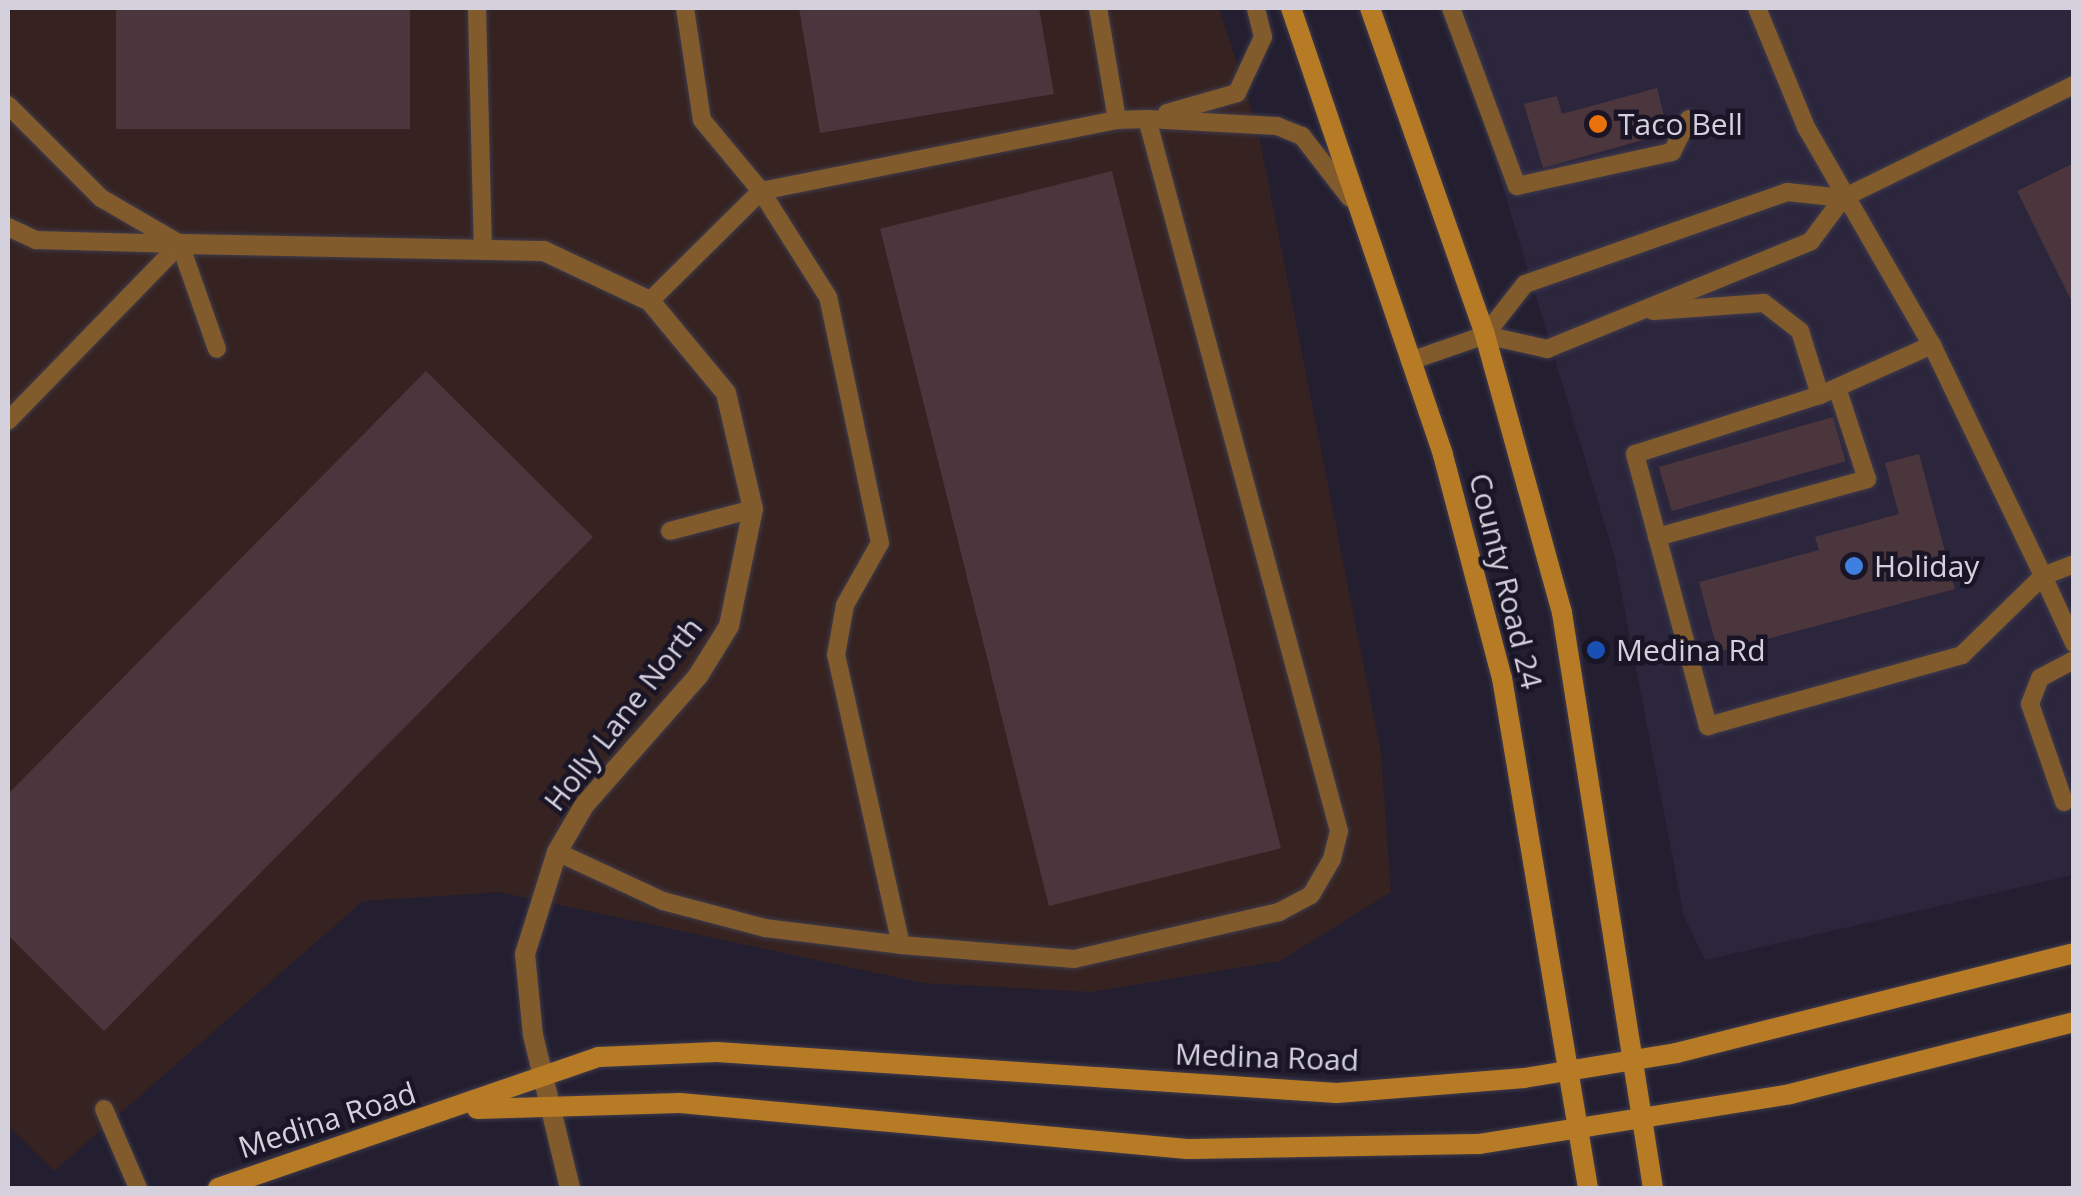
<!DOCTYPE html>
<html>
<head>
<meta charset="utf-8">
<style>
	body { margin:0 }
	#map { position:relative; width:2081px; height:1196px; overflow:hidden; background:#231f30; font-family:"Open Sans",sans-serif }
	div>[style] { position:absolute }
	.built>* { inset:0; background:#2c263d }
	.industrial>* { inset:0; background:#362321 }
	.building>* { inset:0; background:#4b363d; transform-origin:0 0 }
	.roads { filter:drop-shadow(0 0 2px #3f3b4c) drop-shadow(0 0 2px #3f3b4c) }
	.lane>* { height:18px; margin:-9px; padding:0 9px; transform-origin:9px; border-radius:9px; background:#815b2b }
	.street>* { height:20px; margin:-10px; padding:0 10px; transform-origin:10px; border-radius:10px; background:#815b2b }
	.secondary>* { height:20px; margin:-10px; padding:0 10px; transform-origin:10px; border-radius:10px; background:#b87b25 }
	.dots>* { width:28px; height:28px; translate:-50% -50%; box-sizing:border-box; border:5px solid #191526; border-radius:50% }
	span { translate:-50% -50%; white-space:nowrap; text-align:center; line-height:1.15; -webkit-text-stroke:9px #191526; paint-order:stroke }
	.poi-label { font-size:30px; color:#d4d1dd }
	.left { translate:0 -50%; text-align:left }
	.street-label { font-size:30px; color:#d4d1dd }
	.frame { position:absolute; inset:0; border:10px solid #d4d1dd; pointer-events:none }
</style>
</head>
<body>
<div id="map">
	<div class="built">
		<div style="clip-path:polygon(1449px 8px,2073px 8px,2073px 875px,1705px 960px,1684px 916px,1614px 555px)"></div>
	</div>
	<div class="industrial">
		<div style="clip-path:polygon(8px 8px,1219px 8px,1257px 126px,1381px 753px,1391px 892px,1280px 961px,1091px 992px,923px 983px,500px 892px,363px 901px,54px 1171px,8px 1125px)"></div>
	</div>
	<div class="building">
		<div style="left:116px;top:8px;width:294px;height:121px"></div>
		<div style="clip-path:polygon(799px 8px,1039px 8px,1054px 94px,820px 133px)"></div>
		<div style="clip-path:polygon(1657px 88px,1668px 133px,1543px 168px,1524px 104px,1557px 96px,1562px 114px)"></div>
		<div style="clip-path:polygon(2074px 163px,2074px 306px,2017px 191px)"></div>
		<div style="left:1112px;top:171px;width:698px;height:239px;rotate:76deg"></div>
		<div style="clip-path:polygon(426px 371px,593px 537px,104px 1031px,8px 935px,8px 794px)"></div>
		<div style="left:1833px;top:417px;width:46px;height:181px;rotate:74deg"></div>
		<div style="clip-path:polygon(1919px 454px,1955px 589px,1718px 652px,1699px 582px,1819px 550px,1815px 537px,1899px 514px,1885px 463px)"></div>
	</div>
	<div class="roads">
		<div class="lane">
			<div style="left:477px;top:8px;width:239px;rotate:88.6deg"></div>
			<div style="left:685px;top:8px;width:113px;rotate:81.4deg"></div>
			<div style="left:702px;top:120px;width:92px;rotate:50.3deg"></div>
			<div style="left:761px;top:191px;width:363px;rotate:-11.3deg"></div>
			<div style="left:1117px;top:120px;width:114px;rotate:-99.6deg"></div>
			<div style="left:1451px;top:8px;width:190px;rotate:69.7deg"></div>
			<div style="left:1517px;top:186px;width:159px;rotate:-12.4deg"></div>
			<div style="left:1672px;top:152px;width:37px;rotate:-63deg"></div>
			<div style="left:1757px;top:8px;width:129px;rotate:67.6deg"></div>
			<div style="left:1806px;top:127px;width:252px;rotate:60deg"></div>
			<div style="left:1932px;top:345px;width:256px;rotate:64.3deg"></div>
			<div style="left:2043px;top:576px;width:33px;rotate:-21deg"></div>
			<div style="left:8px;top:105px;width:132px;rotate:45deg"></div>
			<div style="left:101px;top:198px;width:91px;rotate:30.2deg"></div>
			<div style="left:180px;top:244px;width:111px;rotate:70.6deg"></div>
			<div style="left:1167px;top:113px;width:73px;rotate:-15.9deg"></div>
			<div style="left:1237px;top:93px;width:62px;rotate:-65.1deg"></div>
			<div style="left:1263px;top:37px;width:30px;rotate:-104deg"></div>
			<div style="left:1147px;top:119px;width:130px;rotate:3.1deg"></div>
			<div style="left:1277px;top:126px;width:27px;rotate:22deg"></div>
			<div style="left:1302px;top:136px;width:78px;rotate:52.3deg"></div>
			<div style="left:8px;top:227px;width:31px;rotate:25deg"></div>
			<div style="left:36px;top:240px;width:144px;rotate:1.6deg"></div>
			<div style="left:180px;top:244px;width:247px;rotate:134.2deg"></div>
			<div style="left:1653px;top:311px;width:111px;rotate:-4.1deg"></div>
			<div style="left:1764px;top:303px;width:46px;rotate:37.9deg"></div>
			<div style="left:1800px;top:331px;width:67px;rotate:72.6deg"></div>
			<div style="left:1485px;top:335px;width:64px;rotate:12.7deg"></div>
			<div style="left:1547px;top:349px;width:285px;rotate:-22.2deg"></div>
			<div style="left:1811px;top:241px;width:54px;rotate:-53.3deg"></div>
			<div style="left:1843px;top:198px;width:257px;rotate:-26.1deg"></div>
			<div style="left:1932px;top:345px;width:123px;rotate:155.9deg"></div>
			<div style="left:1820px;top:395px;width:194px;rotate:162.3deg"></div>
			<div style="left:1635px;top:454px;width:282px;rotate:75deg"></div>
			<div style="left:1708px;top:726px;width:264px;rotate:-15.6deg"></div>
			<div style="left:1962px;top:655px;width:113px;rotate:-44.3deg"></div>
			<div style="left:2043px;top:576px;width:74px;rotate:65.2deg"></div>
			<div style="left:1410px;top:361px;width:79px;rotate:-19.1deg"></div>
			<div style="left:1485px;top:335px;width:65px;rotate:-51.9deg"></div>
			<div style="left:1525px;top:284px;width:278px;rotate:-19.3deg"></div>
			<div style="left:1787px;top:192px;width:56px;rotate:6.1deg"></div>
			<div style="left:670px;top:531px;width:86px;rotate:-14.8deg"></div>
			<div style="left:1657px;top:537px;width:218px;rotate:-15.4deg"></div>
			<div style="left:1867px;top:479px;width:96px;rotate:-108.2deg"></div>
			<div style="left:2064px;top:802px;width:104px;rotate:-109.1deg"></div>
			<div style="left:2030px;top:704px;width:28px;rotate:-69deg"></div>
			<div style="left:2040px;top:678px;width:38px;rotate:-28deg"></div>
			<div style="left:557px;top:852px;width:117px;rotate:24.8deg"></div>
			<div style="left:663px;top:901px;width:106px;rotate:14.8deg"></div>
			<div style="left:765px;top:928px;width:137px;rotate:7.1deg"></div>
			<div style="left:901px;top:945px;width:297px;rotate:-102.6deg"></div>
			<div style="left:836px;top:655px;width:51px;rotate:-79.8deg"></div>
			<div style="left:845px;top:605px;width:71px;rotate:-60.6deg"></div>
			<div style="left:880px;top:543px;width:251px;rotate:-101.9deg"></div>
			<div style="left:828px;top:297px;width:125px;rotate:-122.3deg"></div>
			<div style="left:761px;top:191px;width:156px;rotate:135.3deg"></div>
			<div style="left:901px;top:945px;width:174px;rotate:4.6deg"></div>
			<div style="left:1074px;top:959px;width:210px;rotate:-12.9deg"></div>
			<div style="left:1279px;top:912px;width:36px;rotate:-28deg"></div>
			<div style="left:1311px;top:895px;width:42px;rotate:-59.7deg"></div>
			<div style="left:1332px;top:859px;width:29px;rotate:-76deg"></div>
			<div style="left:1339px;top:831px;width:737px;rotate:-105.09deg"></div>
			<div style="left:1147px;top:119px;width:30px;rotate:178deg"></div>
			<div style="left:104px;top:1109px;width:86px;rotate:66.7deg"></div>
		</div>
		<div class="street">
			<div style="left:180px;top:244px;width:364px;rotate:1.1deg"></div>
			<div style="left:544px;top:251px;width:117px;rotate:25.3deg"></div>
			<div style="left:650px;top:301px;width:119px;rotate:50.4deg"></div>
			<div style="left:726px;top:393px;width:119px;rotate:76.9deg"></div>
			<div style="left:753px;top:509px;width:119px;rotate:101.6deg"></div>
			<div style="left:729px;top:626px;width:59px;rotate:121.8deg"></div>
			<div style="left:698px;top:676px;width:171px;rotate:131.4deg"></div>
			<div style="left:585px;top:804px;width:56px;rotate:120.3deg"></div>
			<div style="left:557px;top:852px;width:107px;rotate:107.4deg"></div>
			<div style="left:525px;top:954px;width:81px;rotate:84.4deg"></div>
			<div style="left:533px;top:1035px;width:157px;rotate:76.4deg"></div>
		</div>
		<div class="secondary">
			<div style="left:1291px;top:8px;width:472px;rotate:71.2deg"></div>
			<div style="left:1443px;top:455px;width:231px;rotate:75.2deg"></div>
			<div style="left:1502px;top:678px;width:517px;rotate:80.43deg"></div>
			<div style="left:1370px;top:8px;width:347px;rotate:70.6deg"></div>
			<div style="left:1485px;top:335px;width:288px;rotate:74.5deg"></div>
			<div style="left:1562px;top:613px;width:582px;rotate:81.01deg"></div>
			<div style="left:477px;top:1109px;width:203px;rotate:-1.7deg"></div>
			<div style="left:680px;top:1103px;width:509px;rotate:5.18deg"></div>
			<div style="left:1187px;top:1149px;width:292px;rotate:-1deg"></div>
			<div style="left:1479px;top:1144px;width:315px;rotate:-9.1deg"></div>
			<div style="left:1790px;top:1094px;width:293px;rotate:-14.2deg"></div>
			<div style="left:218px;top:1188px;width:402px;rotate:-19deg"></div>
			<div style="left:598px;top:1057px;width:119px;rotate:-2.4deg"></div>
			<div style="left:717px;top:1052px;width:621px;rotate:3.78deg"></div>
			<div style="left:1337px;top:1093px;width:188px;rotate:-4.6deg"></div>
			<div style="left:1524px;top:1078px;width:154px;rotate:-9.3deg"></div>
			<div style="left:1676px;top:1053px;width:410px;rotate:-14.1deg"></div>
		</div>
	</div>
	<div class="dots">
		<div style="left:1598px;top:124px;background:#e8710a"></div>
		<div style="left:1854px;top:566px;background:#3f7fe0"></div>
		<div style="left:1596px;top:650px;background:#1a4fb4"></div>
	</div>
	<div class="poi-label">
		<span class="left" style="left:1618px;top:124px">Taco Bell</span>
		<span class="left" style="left:1874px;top:566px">Holiday</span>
		<span class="left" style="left:1616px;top:650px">Medina Rd</span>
	</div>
	<div class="street-label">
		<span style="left:1506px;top:581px;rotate:76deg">County Road 24</span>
		<span style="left:623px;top:714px;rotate:-52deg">Holly Lane North</span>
		<span style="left:1267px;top:1057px;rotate:2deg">Medina Road</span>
		<span style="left:327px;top:1120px;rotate:-18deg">Medina Road</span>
	</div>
	<div class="frame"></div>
</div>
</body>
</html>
